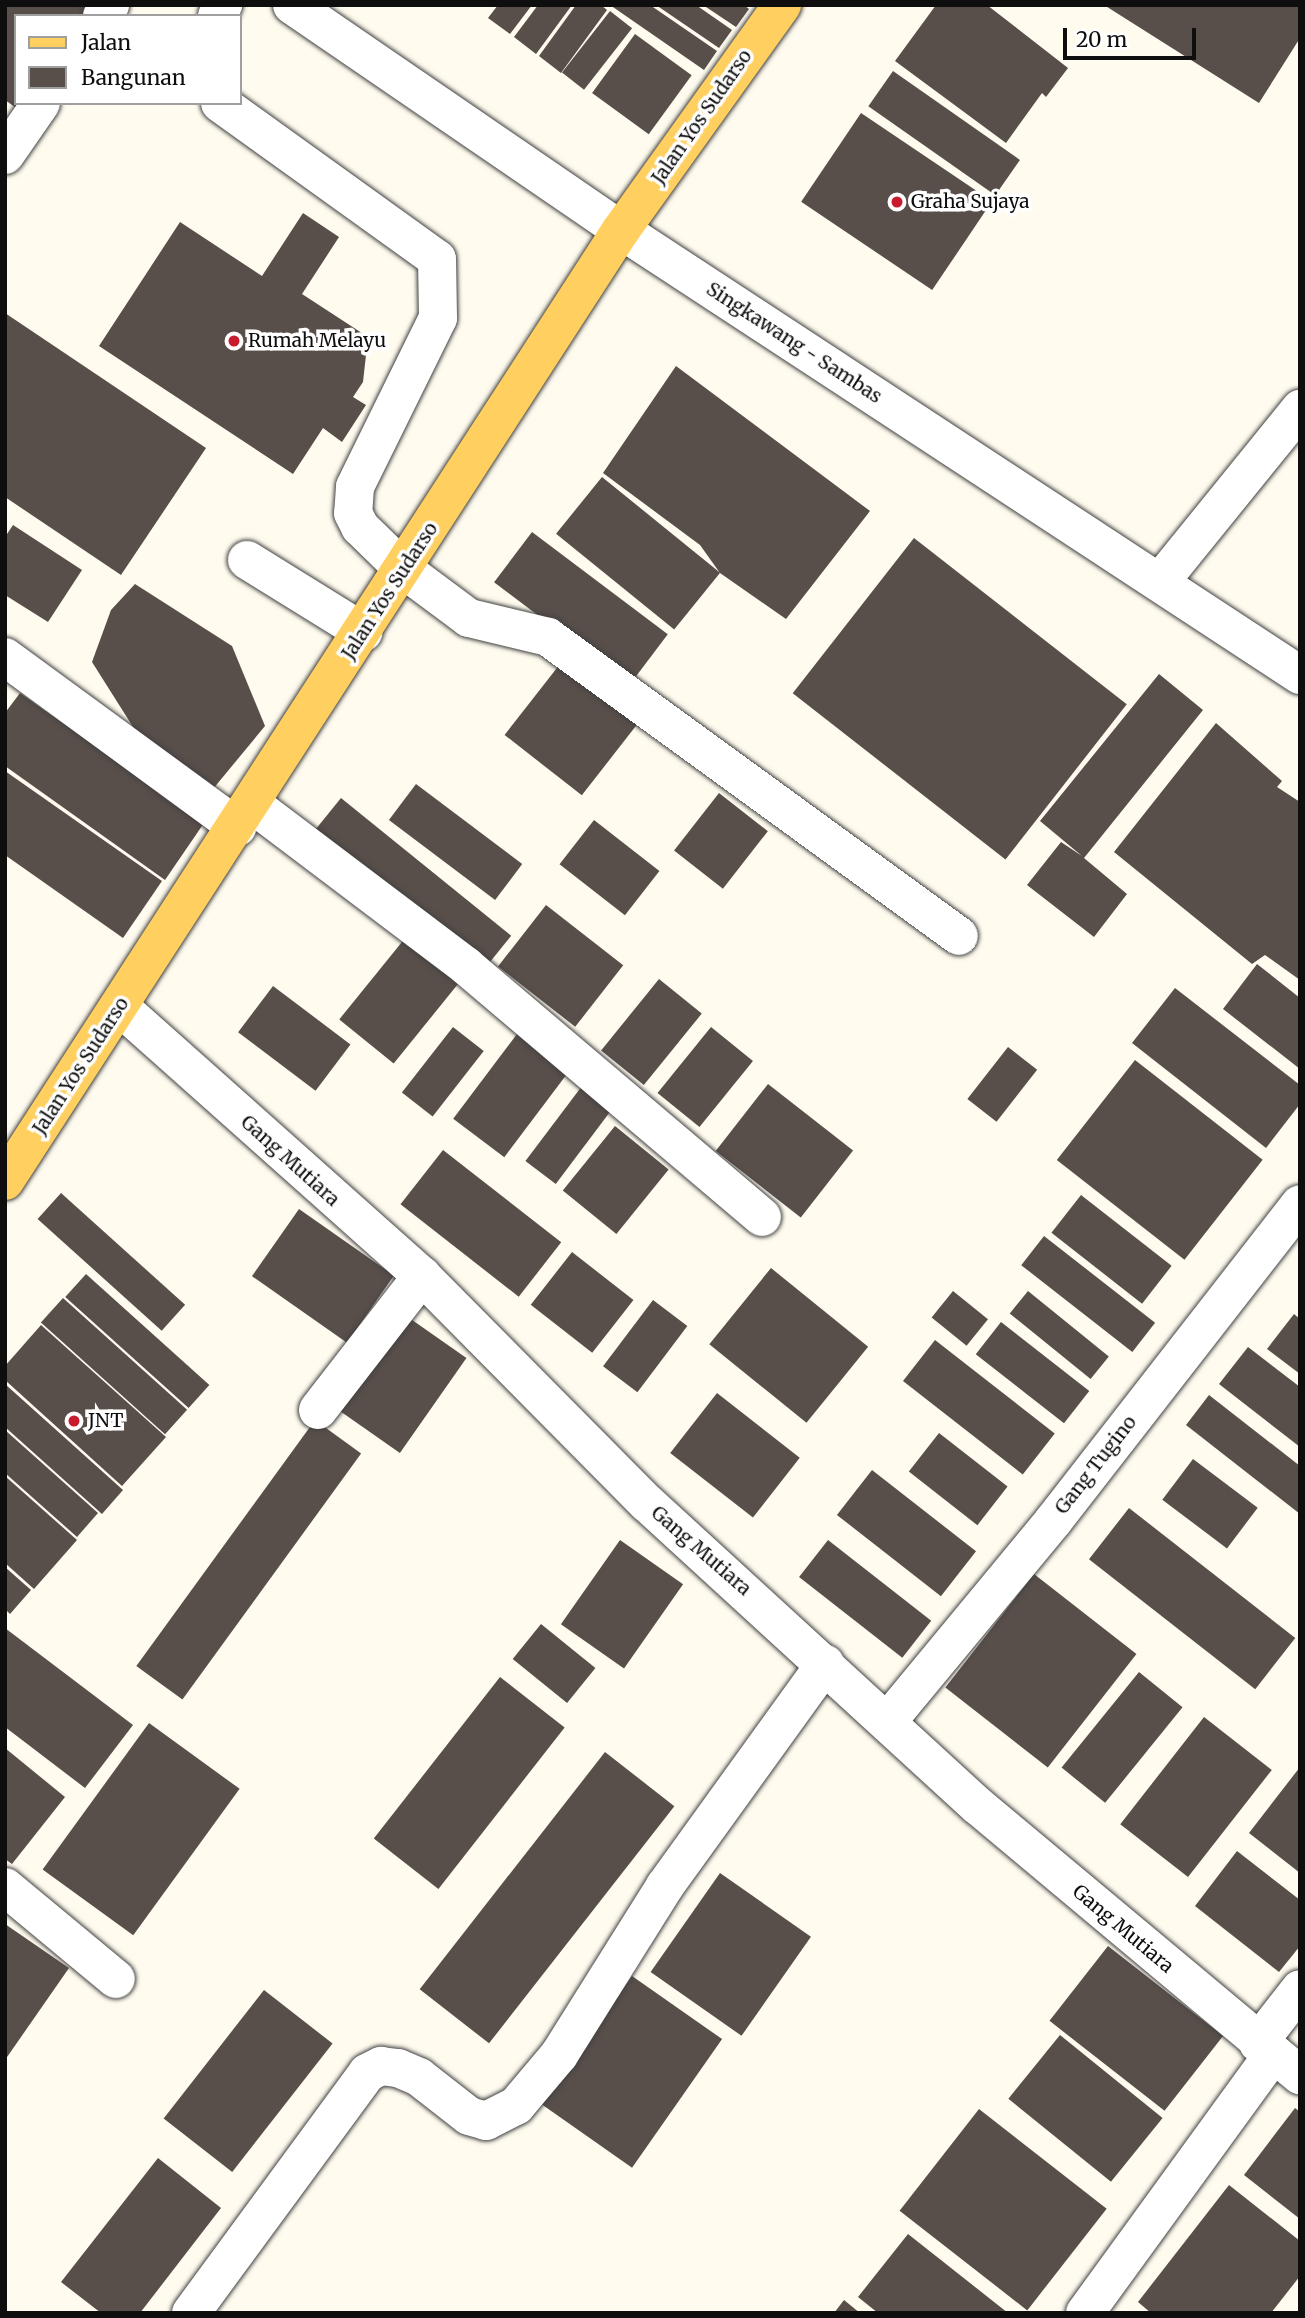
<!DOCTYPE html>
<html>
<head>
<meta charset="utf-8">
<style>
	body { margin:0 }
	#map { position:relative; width:1305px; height:2318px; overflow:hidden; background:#fffbef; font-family:Merriweather,serif }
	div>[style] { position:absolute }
	.building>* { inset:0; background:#584e4a; transform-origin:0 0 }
	.roads { filter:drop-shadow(0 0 2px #414141) drop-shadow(0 0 2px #414141) }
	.minor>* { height:38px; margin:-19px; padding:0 19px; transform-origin:19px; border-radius:19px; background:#fff }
	.major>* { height:38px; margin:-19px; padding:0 19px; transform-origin:19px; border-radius:19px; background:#ffcf5f }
	.dots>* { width:19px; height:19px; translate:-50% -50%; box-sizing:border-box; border:4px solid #fff; border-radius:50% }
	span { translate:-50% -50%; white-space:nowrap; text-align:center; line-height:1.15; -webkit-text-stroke:7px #fff; paint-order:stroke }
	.street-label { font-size:19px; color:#0e0e0e }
	.poi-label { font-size:19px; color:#0e0e0e }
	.left { translate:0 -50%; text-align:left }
	.frame { position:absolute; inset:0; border:7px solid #0e0e0e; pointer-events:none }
	.legend { position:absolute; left:14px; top:14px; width:228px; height:91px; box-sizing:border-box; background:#fff; border:2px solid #9f9f9f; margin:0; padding:9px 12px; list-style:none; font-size:21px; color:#0e0e0e }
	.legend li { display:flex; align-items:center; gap:14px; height:35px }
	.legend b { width:35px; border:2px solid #9f9f9f }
	.scale { position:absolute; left:1063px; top:28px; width:133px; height:32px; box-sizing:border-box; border:4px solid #0e0e0e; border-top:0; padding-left:9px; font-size:21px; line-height:24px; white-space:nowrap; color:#0e0e0e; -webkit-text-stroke:5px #fff; paint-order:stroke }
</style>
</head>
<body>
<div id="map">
	<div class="building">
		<div style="clip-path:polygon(5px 5px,104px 5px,97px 16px,16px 16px,16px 103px,34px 103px,26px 115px,5px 100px)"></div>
		<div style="clip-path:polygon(498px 5px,532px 5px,510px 34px,488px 18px)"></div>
		<div style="clip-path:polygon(538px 5px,572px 5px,536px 54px,514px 37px)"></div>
		<div style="clip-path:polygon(576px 5px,601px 5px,607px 10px,561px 73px,539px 56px)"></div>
		<div style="clip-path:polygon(610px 5px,650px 5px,717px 51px,704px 70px)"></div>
		<div style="clip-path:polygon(656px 5px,696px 5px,732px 30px,719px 48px)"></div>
		<div style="clip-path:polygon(703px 5px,744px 5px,749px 9px,736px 27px)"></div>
		<div style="clip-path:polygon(936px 5px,987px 5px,1068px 68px,1046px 97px,1042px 93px,1006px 143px,895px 61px)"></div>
		<div style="clip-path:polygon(1104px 5px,1300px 5px,1300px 38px,1259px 103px)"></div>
		<div style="left:610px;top:11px;width:28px;height:78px;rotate:38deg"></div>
		<div style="left:635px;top:34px;width:70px;height:73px;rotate:36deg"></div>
		<div style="left:893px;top:71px;width:155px;height:43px;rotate:35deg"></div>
		<div style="left:861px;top:113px;width:158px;height:107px;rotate:34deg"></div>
		<div style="clip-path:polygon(303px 213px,339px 237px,302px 294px,368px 337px,363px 382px,353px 397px,366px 405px,342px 442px,323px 428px,293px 474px,99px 346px,180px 222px,262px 276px)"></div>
		<div style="clip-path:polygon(5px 313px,206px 448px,121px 575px,5px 497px)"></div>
		<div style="clip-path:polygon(676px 366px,870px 511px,786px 619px,720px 573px,700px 545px,603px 473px)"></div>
		<div style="left:602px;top:477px;width:152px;height:73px;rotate:39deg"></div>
		<div style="clip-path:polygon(13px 525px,82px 570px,48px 622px,5px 595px,5px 537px)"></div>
		<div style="left:532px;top:532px;width:170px;height:63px;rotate:37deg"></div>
		<div style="left:914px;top:538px;width:270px;height:197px;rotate:38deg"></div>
		<div style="clip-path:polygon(135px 584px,232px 646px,265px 726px,213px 789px,140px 738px,92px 662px,111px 610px)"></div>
		<div style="left:560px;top:664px;width:98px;height:90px;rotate:38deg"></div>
		<div style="clip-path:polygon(1159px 674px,1203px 710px,1084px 858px,1127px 894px,1094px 937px,1027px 885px,1061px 842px,1082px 856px,1040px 821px)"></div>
		<div style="clip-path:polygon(20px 693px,204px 823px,165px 880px,5px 766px,5px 713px)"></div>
		<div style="clip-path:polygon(1216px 723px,1282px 781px,1277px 787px,1300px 802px,1300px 980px,1265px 955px,1252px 964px,1114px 852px)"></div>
		<div style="clip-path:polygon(5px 771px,162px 881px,123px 938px,5px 855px)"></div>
		<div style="left:416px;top:784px;width:133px;height:45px;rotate:37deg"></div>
		<div style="left:719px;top:793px;width:62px;height:73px;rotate:38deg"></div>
		<div style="left:341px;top:798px;width:219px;height:47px;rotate:39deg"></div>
		<div style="left:594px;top:820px;width:83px;height:56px;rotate:38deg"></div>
		<div style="left:546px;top:905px;width:98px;height:78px;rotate:38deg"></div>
		<div style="left:406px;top:937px;width:70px;height:106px;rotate:39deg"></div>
		<div style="clip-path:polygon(1257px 964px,1300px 998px,1300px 1069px,1223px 1009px)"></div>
		<div style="left:659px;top:979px;width:55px;height:92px;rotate:39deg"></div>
		<div style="left:273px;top:986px;width:97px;height:58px;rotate:37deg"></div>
		<div style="clip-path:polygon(1175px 988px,1300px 1085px,1300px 1104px,1266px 1148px,1132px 1043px)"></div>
		<div style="left:453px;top:1027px;width:39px;height:83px;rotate:38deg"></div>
		<div style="left:711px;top:1027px;width:54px;height:85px;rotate:39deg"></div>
		<div style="left:520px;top:1030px;width:64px;height:111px;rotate:37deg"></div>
		<div style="left:1008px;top:1047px;width:37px;height:66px;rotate:38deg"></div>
		<div style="left:1135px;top:1060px;width:162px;height:127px;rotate:38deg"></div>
		<div style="left:768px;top:1084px;width:108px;height:85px;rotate:38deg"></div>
		<div style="left:582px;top:1086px;width:38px;height:94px;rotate:37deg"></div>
		<div style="left:615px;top:1126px;width:69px;height:83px;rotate:39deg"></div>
		<div style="left:443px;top:1150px;width:150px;height:69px;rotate:38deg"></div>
		<div style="left:61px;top:1193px;width:167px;height:35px;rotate:42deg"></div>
		<div style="left:1081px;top:1195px;width:115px;height:48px;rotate:38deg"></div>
		<div style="left:299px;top:1209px;width:116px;height:82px;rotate:35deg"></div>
		<div style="left:1044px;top:1236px;width:141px;height:37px;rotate:38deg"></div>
		<div style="left:572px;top:1252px;width:78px;height:67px;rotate:38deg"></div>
		<div style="left:771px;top:1268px;width:125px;height:98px;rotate:39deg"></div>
		<div style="left:86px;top:1274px;width:166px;height:31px;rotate:42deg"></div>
		<div style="left:953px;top:1291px;width:45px;height:34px;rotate:39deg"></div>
		<div style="left:1028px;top:1291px;width:104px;height:29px;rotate:39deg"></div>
		<div style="left:63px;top:1298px;width:167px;height:33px;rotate:42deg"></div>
		<div style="left:653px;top:1300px;width:43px;height:83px;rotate:37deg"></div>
		<div style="clip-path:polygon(1294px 1314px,1300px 1319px,1300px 1374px,1267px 1349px)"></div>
		<div style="left:405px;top:1315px;width:75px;height:116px;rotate:35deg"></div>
		<div style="left:1001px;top:1322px;width:112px;height:41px;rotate:38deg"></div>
		<div style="clip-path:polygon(41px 1325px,166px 1437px,122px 1486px,5px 1380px,5px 1366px)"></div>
		<div style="left:935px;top:1340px;width:152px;height:52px;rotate:38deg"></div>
		<div style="clip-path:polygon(1248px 1347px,1300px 1387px,1300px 1447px,1219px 1384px)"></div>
		<div style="clip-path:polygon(5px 1384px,123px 1490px,102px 1514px,5px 1427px)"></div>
		<div style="left:717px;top:1393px;width:105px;height:76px;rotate:38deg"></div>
		<div style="clip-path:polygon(1209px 1395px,1300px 1466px,1300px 1514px,1186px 1425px)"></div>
		<div style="left:315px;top:1420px;width:57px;height:304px;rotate:36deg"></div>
		<div style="clip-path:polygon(5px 1430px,98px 1513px,77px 1537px,5px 1473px)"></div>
		<div style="left:939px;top:1433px;width:87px;height:49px;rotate:38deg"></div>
		<div style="left:1193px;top:1459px;width:81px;height:51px;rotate:37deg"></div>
		<div style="left:872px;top:1470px;width:132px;height:57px;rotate:38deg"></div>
		<div style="clip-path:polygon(5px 1476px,77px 1540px,34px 1589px,5px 1563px)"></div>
		<div style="left:1129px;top:1508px;width:211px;height:65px;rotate:38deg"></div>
		<div style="left:620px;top:1540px;width:77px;height:103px;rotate:35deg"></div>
		<div style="left:828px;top:1540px;width:131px;height:47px;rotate:38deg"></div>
		<div style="clip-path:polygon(5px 1567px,31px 1590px,10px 1614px,5px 1609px)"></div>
		<div style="left:1034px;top:1574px;width:130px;height:144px;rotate:38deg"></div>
		<div style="left:541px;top:1624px;width:70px;height:45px;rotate:39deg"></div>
		<div style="clip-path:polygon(5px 1628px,133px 1725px,85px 1788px,5px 1727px)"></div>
		<div style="left:1139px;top:1672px;width:56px;height:123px;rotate:39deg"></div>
		<div style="left:500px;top:1677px;width:82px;height:205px;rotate:38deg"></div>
		<div style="left:1204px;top:1717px;width:86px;height:136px;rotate:38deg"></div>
		<div style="left:149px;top:1723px;width:112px;height:181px;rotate:36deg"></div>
		<div style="clip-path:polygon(5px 1748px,65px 1797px,12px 1864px,5px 1859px)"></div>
		<div style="left:605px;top:1752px;width:88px;height:301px;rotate:38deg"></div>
		<div style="clip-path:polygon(1300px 1767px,1300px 1873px,1249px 1833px)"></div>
		<div style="clip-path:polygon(1237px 1851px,1300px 1900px,1300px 1946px,1279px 1972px,1195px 1906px)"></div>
		<div style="left:720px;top:1873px;width:111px;height:121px;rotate:35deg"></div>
		<div style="clip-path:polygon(5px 1924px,69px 1968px,5px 2060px)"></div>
		<div style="left:1108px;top:1946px;width:146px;height:95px;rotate:38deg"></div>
		<div style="left:632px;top:1976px;width:110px;height:157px;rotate:35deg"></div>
		<div style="left:264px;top:1990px;width:87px;height:163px;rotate:38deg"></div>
		<div style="left:1060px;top:2035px;width:132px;height:82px;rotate:39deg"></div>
		<div style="clip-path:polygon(1295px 2108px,1300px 2112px,1300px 2219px,1244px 2175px)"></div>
		<div style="left:979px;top:2109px;width:162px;height:129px;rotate:38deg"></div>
		<div style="clip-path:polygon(158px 2158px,221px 2208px,140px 2313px,101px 2313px,61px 2282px)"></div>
		<div style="clip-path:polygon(1229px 2185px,1300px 2241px,1300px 2276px,1271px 2313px,1151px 2313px,1138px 2302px)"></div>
		<div style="clip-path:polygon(908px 2234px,1008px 2313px,878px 2313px,858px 2297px)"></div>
		<div style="clip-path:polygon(844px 2300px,860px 2313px,834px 2313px)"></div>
	</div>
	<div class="roads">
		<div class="minor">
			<div style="left:292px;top:5px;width:399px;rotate:34.4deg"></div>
			<div style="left:621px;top:230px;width:812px;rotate:33.24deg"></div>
			<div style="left:102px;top:16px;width:14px;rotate:-54deg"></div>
			<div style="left:217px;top:16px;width:13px;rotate:-61deg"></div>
			<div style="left:220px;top:103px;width:267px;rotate:35.7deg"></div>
			<div style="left:437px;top:259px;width:59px;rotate:89deg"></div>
			<div style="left:438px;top:318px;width:188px;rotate:116.2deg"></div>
			<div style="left:355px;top:487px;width:26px;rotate:94deg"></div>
			<div style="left:353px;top:513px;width:16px;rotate:63deg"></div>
			<div style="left:360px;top:527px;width:60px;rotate:44.3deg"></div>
			<div style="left:403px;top:569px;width:82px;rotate:36.6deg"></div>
			<div style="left:469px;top:618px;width:81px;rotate:13.5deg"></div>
			<div style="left:548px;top:637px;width:508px;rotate:36.04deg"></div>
			<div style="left:5px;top:155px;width:63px;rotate:-55.3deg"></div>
			<div style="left:247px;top:560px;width:137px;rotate:31.8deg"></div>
			<div style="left:1160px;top:582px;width:223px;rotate:-51deg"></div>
			<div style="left:5px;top:657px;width:288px;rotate:36.2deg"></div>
			<div style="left:252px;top:804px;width:268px;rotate:37.1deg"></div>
			<div style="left:466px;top:966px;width:388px;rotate:40.3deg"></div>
			<div style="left:120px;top:1007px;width:404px;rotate:41.7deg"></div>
			<div style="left:422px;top:1276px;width:320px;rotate:45.3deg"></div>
			<div style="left:647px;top:1503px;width:449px;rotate:42.5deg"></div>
			<div style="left:978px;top:1806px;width:420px;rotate:39.9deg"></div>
			<div style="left:318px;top:1410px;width:170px;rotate:-52.2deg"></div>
			<div style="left:887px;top:1722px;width:262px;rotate:-50.4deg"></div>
			<div style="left:1054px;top:1520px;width:400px;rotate:-52.1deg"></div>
			<div style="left:5px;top:1887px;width:144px;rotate:39.7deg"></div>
			<div style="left:1258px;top:2043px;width:68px;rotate:-52.1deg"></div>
			<div style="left:191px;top:2313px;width:298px;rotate:-53.7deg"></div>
			<div style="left:367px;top:2073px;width:16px;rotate:-27deg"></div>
			<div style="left:381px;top:2066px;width:17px;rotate:7deg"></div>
			<div style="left:398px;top:2068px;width:23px;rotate:23deg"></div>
			<div style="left:419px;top:2077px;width:63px;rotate:38deg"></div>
			<div style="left:469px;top:2116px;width:18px;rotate:16deg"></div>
			<div style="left:486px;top:2121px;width:34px;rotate:-27deg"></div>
			<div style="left:516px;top:2106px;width:67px;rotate:-49.9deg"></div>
			<div style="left:559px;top:2055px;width:199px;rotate:-57.9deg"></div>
			<div style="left:665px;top:1886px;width:274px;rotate:-54.2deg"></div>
			<div style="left:1085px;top:2313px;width:320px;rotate:-54deg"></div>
		</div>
		<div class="major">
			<div style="left:5px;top:1181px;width:1133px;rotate:-57.07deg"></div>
			<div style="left:621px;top:230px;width:277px;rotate:-54.4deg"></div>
		</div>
	</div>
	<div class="dots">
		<div style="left:897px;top:202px;background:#c81c2e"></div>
		<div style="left:234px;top:341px;background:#c81c2e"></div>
		<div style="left:74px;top:1421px;background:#c81c2e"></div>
	</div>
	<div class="street-label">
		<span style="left:702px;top:117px;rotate:-55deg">Jalan Yos Sudarso</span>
		<span style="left:794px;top:343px;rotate:33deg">Singkawang - Sambas</span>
		<span style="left:390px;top:591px;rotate:-57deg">Jalan Yos Sudarso</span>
		<span style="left:81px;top:1066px;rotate:-57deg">Jalan Yos Sudarso</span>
		<span style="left:290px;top:1161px;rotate:42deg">Gang Mutiara</span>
		<span style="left:1096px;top:1465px;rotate:-52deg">Gang Tugino</span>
		<span style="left:701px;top:1551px;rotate:41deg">Gang Mutiara</span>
		<span style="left:1123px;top:1929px;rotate:40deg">Gang Mutiara</span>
	</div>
	<div class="poi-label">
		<span class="left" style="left:911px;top:202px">Graha Sujaya</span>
		<span class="left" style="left:248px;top:341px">Rumah Melayu</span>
		<span class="left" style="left:88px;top:1421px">JNT</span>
	</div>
	<div class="frame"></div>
	<ul class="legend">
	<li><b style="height:9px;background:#ffcf5f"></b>Jalan</li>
	<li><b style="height:19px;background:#584e4a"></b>Bangunan</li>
	</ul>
	<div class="scale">20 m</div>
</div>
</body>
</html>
